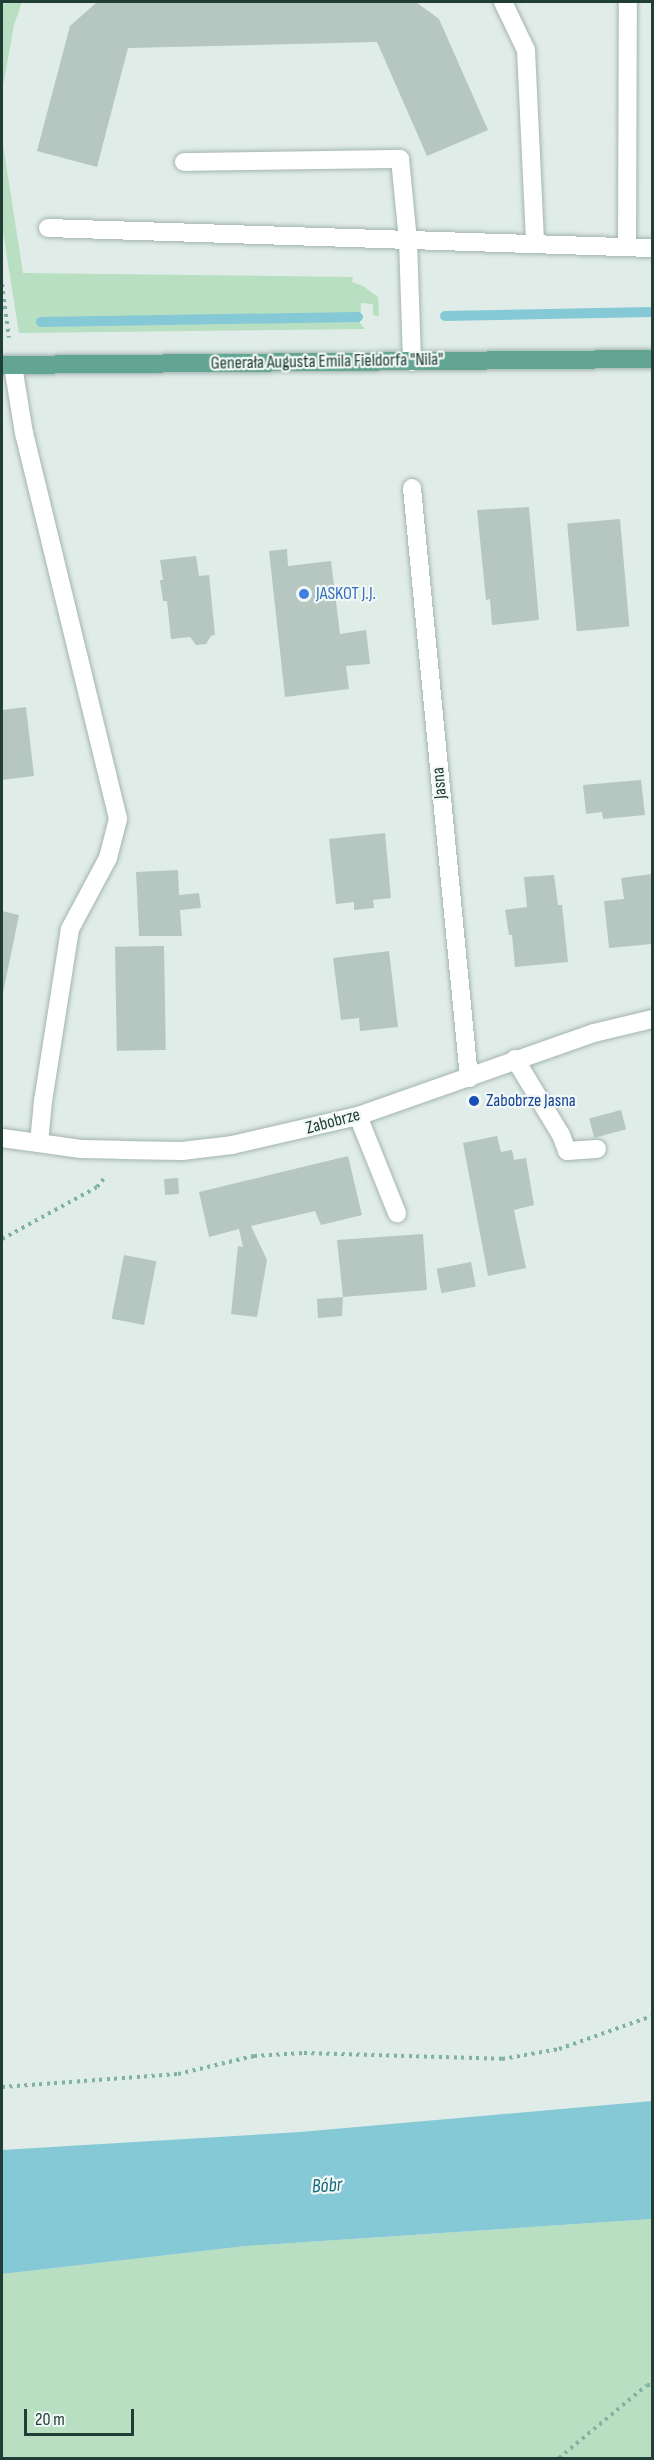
<!DOCTYPE html>
<html>
<head>
<meta charset="utf-8">
<style>
	body { margin:0 }
	#map { position:relative; width:654px; height:2460px; overflow:hidden; background:#e0ece7; font-family:"Sofia Sans Condensed",sans-serif }
	div>[style] { position:absolute }
	.green>* { inset:0; background:#b8dfc2 }
	.water>* { inset:0; background:#84c9d5 }
	.stream>* { height:10px; margin:-5px; padding:0 5px; transform-origin:5px; border-radius:5px; background:#84c9d5 }
	.building>* { inset:0; background:#b5c7c0; transform-origin:0 0 }
	.path>* { height:4px; margin-top:-2px; transform-origin:0; background:repeating-linear-gradient(90deg,#7fb2a2 0 3px,transparent 0 7.5px) }
	.roads { filter:drop-shadow(0 0 2px #a3b4ae) drop-shadow(0 0 2px #a3b4ae) }
	.minor>* { height:18px; margin:-9px; padding:0 9px; transform-origin:9px; border-radius:9px; background:#fff }
	.major>* { height:18px; margin:-9px; padding:0 9px; transform-origin:9px; border-radius:9px; background:#62a593 }
	.dots>* { width:16px; height:16px; translate:-50% -50%; box-sizing:border-box; border:3px solid #f1f8f5; border-radius:50% }
	span { translate:-50% -50%; white-space:nowrap; text-align:center; line-height:1.15; -webkit-text-stroke:4.5px #f1f8f5; paint-order:stroke }
	.street-label { font-size:18px; color:#203e36 }
	.shop-label { font-size:18px; color:#366cbe }
	.left { translate:0 -50%; text-align:left }
	.transit-label { font-size:18px; color:#164399 }
	.water-label { font-size:20px; color:#166c7d; font-style:italic }
	.frame { position:absolute; inset:0; border:3px solid #203e36; pointer-events:none }
	.scale { position:absolute; left:24px; top:2409px; width:110px; height:27px; box-sizing:border-box; border:3px solid #203e36; border-top:0; padding-left:8px; font-size:18px; line-height:21px; white-space:nowrap; color:#203e36; -webkit-text-stroke:4px #f1f8f5; paint-order:stroke }
</style>
</head>
<body>
<div id="map">
	<div class="green">
		<div style="clip-path:polygon(2px 2px,22px 2px,14px 25px,2px 92px)"></div>
		<div style="clip-path:polygon(2px 138px,23px 273px,353px 277px,352px 282px,363px 286px,378px 297px,379px 316px,373px 315px,373px 304px,361px 303px,360px 323px,365px 329px,19px 333px,2px 226px)"></div>
		<div style="clip-path:polygon(652px 2219px,652px 2458px,2px 2458px,2px 2274px,246px 2246px)"></div>
	</div>
	<div class="water">
		<div style="clip-path:polygon(652px 2101px,652px 2219px,246px 2246px,2px 2274px,2px 2150px,300px 2132px)"></div>
	</div>
	<div class="stream">
		<div style="left:445px;top:316px;width:207px;rotate:-1.1deg"></div>
		<div style="left:41px;top:322px;width:317px;rotate:-0.9deg"></div>
	</div>
	<div class="building">
		<div style="clip-path:polygon(97px 2px,416px 2px,439px 19px,488px 130px,427px 156px,377px 42px,128px 48px,97px 167px,37px 151px,70px 26px)"></div>
		<div style="clip-path:polygon(529px 507px,539px 620px,492px 625px,490px 599px,486px 600px,477px 510px)"></div>
		<div style="left:620px;top:519px;width:108px;height:53px;rotate:85deg"></div>
		<div style="clip-path:polygon(287px 549px,288px 566px,331px 561px,340px 634px,366px 630px,370px 664px,346px 666px,349px 689px,285px 697px,269px 551px)"></div>
		<div style="clip-path:polygon(196px 556px,199px 576px,209px 575px,215px 635px,211px 636px,206px 644px,196px 645px,190px 637px,171px 639px,167px 601px,163px 601px,160px 580px,163px 580px,160px 560px)"></div>
		<div style="clip-path:polygon(26px 707px,34px 776px,2px 780px,2px 710px)"></div>
		<div style="clip-path:polygon(641px 780px,645px 815px,603px 819px,602px 812px,586px 814px,583px 785px)"></div>
		<div style="clip-path:polygon(385px 833px,391px 898px,373px 900px,374px 908px,354px 910px,354px 902px,336px 904px,329px 839px)"></div>
		<div style="clip-path:polygon(178px 870px,179px 895px,199px 893px,201px 908px,180px 910px,182px 936px,139px 936px,136px 872px)"></div>
		<div style="clip-path:polygon(652px 874px,652px 944px,609px 948px,604px 901px,624px 899px,621px 878px)"></div>
		<div style="clip-path:polygon(554px 875px,558px 905px,562px 905px,568px 962px,515px 967px,512px 935px,509px 935px,505px 910px,527px 907px,524px 877px)"></div>
		<div style="clip-path:polygon(2px 911px,19px 915px,3px 993px,2px 993px)"></div>
		<div style="left:164px;top:946px;width:104px;height:49px;rotate:89deg"></div>
		<div style="clip-path:polygon(389px 951px,398px 1027px,360px 1031px,359px 1018px,341px 1020px,333px 958px)"></div>
		<div style="left:621px;top:1110px;width:20px;height:33px;rotate:75deg"></div>
		<div style="clip-path:polygon(497px 1136px,501px 1152px,512px 1150px,514px 1160px,526px 1158px,534px 1205px,514px 1210px,526px 1268px,488px 1276px,463px 1143px)"></div>
		<div style="clip-path:polygon(348px 1156px,362px 1215px,321px 1225px,315px 1211px,251px 1226px,267px 1260px,257px 1317px,231px 1314px,238px 1246px,243px 1247px,239px 1229px,209px 1237px,199px 1192px)"></div>
		<div style="left:178px;top:1178px;width:16px;height:14px;rotate:86deg"></div>
		<div style="clip-path:polygon(423px 1234px,427px 1290px,343px 1297px,342px 1316px,318px 1318px,317px 1299px,343px 1297px,337px 1240px)"></div>
		<div style="left:124px;top:1255px;width:33px;height:65px;rotate:11deg"></div>
		<div style="left:471px;top:1262px;width:25px;height:35px;rotate:79deg"></div>
	</div>
	<div class="path">
		<div style="left:2px;top:284px;width:54px;rotate:82.6deg"></div>
		<div style="left:2px;top:1239px;width:108px;rotate:-28.7deg"></div>
		<div style="left:97px;top:1187px;width:13px;rotate:-51deg"></div>
		<div style="left:2px;top:2087px;width:176px;rotate:-4.2deg"></div>
		<div style="left:178px;top:2074px;width:78px;rotate:-13.3deg"></div>
		<div style="left:254px;top:2056px;width:50px;rotate:-3.4deg"></div>
		<div style="left:304px;top:2053px;width:198px;rotate:1.7deg"></div>
		<div style="left:502px;top:2059px;width:58px;rotate:-10deg"></div>
		<div style="left:559px;top:2049px;width:99px;rotate:-19.5deg"></div>
		<div style="left:559px;top:2458px;width:114px;rotate:-39.7deg"></div>
		<div style="left:647px;top:2385px;width:5px"></div>
	</div>
	<div class="roads">
		<div class="minor">
			<div style="left:503px;top:2px;width:53px;rotate:64.4deg"></div>
			<div style="left:526px;top:50px;width:194px;rotate:87.3deg"></div>
			<div style="left:184px;top:162px;width:216px;rotate:-0.8deg"></div>
			<div style="left:400px;top:159px;width:81px;rotate:84.4deg"></div>
			<div style="left:408px;top:240px;width:122px;rotate:88.1deg"></div>
			<div style="left:48px;top:228px;width:604px;rotate:1.9deg"></div>
			<div style="left:627px;top:247px;width:245px;rotate:-89.8deg"></div>
			<div style="left:13px;top:366px;width:68px;rotate:80.7deg"></div>
			<div style="left:24px;top:433px;width:397px;rotate:76.3deg"></div>
			<div style="left:118px;top:819px;width:40px;rotate:104.4deg"></div>
			<div style="left:108px;top:858px;width:81px;rotate:118.2deg"></div>
			<div style="left:70px;top:929px;width:174px;rotate:98.9deg"></div>
			<div style="left:43px;top:1101px;width:42px;rotate:95.4deg"></div>
			<div style="left:412px;top:488px;width:593px;rotate:84.48deg"></div>
			<div style="left:515px;top:1059px;width:89px;rotate:58.8deg"></div>
			<div style="left:561px;top:1135px;width:17px;rotate:69deg"></div>
			<div style="left:567px;top:1151px;width:30px;rotate:-4deg"></div>
			<div style="left:358px;top:1116px;width:105px;rotate:68.1deg"></div>
			<div style="left:2px;top:1138px;width:80px;rotate:7.9deg"></div>
			<div style="left:81px;top:1149px;width:39px;rotate:1deg"></div>
			<div style="left:120px;top:1150px;width:62px;rotate:0.9deg"></div>
			<div style="left:182px;top:1151px;width:50px;rotate:-6.8deg"></div>
			<div style="left:232px;top:1145px;width:129px;rotate:-13deg"></div>
			<div style="left:358px;top:1116px;width:250px;rotate:-19.4deg"></div>
			<div style="left:594px;top:1033px;width:60px;rotate:-13.6deg"></div>
		</div>
		<div class="major">
			<div style="left:2px;top:365px;width:650px;rotate:-0.53deg"></div>
		</div>
	</div>
	<div class="dots">
		<div style="left:304px;top:594px;background:#3f7fe0"></div>
		<div style="left:474px;top:1101px;background:#1a4fb4"></div>
	</div>
	<div class="street-label">
		<span style="left:327px;top:362px;rotate:-1deg">Generała Augusta Emila Fieldorfa "Nila"</span>
		<span style="left:440px;top:783px;rotate:-95deg">Jasna</span>
		<span style="left:333px;top:1122px;rotate:-15deg">Zabobrze</span>
	</div>
	<div class="shop-label">
		<span class="left" style="left:316px;top:594px">JASKOT J.J.</span>
	</div>
	<div class="transit-label">
		<span class="left" style="left:486px;top:1101px">Zabobrze Jasna</span>
	</div>
	<div class="water-label">
		<span style="left:327px;top:2186px;rotate:-4deg">Bóbr</span>
	</div>
	<div class="frame"></div>
	<div class="scale">20 m</div>
</div>
</body>
</html>
